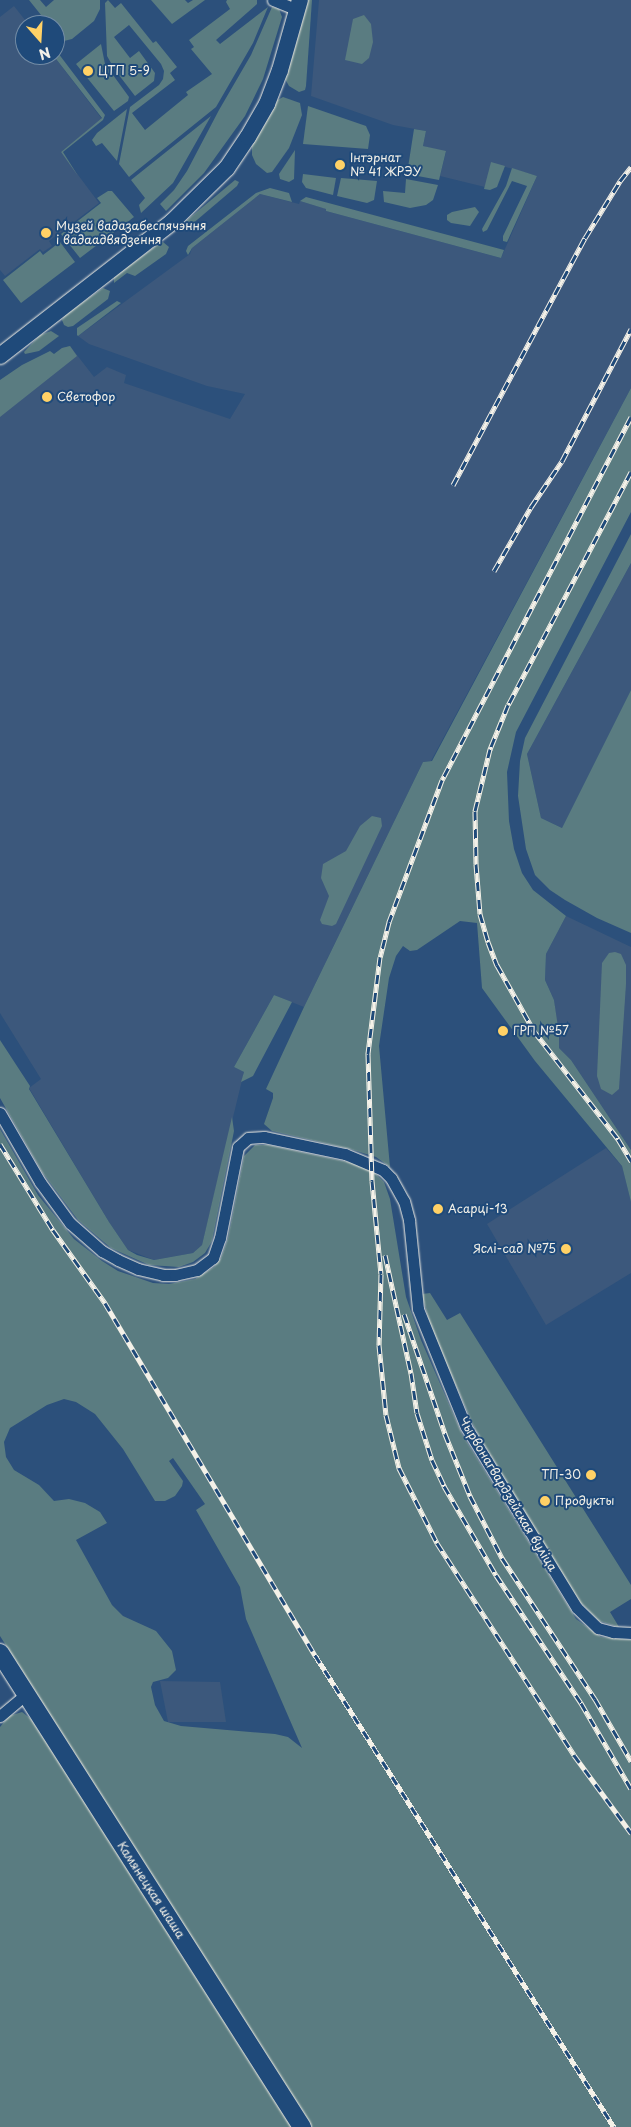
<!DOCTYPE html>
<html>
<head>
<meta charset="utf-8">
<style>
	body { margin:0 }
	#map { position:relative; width:631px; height:2127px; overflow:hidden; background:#2c507b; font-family:"Playpen Sans",sans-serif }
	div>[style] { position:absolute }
	.built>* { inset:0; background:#3c587c }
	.green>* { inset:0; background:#5a7c81 }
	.roads { filter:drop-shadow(0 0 1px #f4f1e8) drop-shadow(0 0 1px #f4f1e8) }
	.street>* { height:11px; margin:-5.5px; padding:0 5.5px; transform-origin:5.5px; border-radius:5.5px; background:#1f4a7a }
	.secondary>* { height:16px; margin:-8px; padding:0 8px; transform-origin:8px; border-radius:8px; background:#1f4a7a }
	.primary>* { height:18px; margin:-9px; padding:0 9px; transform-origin:9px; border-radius:9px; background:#1f4a7a }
	.rail>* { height:5px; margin-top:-2.5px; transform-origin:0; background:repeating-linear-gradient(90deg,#1f4a7a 0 9px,#f4f1e8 0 18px); box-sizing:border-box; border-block:1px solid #f4f1e8 }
	.dots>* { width:14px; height:14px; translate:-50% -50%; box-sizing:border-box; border:2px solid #1f4a7a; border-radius:50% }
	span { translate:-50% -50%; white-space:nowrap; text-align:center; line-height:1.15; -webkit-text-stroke:4px #1f4a7a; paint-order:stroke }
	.poi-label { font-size:12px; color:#f4f1e8 }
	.left { translate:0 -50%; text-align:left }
	.right { translate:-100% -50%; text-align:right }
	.street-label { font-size:12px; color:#f4f1e8 }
	.north { position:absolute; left:15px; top:15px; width:50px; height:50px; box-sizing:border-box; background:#1f4a7a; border:1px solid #748da6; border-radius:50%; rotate:161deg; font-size:14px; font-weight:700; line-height:20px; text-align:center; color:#f4f1e8 }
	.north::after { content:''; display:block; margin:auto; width:18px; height:22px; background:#ffd166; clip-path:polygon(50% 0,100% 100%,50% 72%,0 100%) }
</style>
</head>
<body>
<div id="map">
	<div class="built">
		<div style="clip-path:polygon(319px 0,631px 0,631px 388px,431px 761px,423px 762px,304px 1007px,274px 995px,234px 1067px,244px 1072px,202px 1245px,193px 1253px,154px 1260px,128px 1250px,109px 1222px,29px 1088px,41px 1079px,0 1013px,0 396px,62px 348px,70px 346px,94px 377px,107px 367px,126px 375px,124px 383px,230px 419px,245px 394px,207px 386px,89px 344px,78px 336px,190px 254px,192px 248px,260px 194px,299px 204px,300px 201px,327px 209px,326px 211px,501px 258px,537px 176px,492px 163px,485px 187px,440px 176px,446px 152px,423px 146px,426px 131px,393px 125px,311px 96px)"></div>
		<div style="clip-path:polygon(14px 6px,29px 25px,25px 25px,25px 55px,53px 55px,102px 119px,61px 152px,99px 203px,49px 241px,52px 246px,43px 252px,40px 249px,5px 276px,0 270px,0 17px)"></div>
		<div style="clip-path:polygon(631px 563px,631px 690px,562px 828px,541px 818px,527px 754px)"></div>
		<div style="clip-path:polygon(566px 916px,631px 947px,631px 1150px,571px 1060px,559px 1048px,554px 1000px,545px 980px,546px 954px)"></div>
		<div style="clip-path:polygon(606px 1148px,622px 1166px,631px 1202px,631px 1273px,546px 1325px,487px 1224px)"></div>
		<div style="clip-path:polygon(160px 1681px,220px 1682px,226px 1722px,168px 1722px)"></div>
	</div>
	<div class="green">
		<div style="clip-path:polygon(29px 0,40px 0,46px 7px,54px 0,100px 0,100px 9px,94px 21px,72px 39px,64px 41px,55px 33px,55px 25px,49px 25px)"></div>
		<div style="clip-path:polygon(108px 0,115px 8px,121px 3px,153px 43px,156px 41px,177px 67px,170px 73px,175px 80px,132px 113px,145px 130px,188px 95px,186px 92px,212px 74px,191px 49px,194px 47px,189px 40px,230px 9px,226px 2px,227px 0,257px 0,257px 4px,216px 40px,220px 44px,268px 7px,253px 43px,216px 107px,129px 177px,119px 164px,130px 107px,159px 85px,163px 79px,164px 71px,161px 64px,129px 25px,114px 37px,130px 58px,139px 51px,155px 73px,154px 81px,135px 96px,115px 70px,107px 56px,105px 3px)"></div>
		<div style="clip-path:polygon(151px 0,185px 0,188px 3px,193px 0,205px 0,172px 24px)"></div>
		<div style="clip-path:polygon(304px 0,312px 0,306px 86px,305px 90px,299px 92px,289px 86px,284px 77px)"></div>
		<div style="clip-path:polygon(272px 7px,279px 9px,282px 17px,263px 79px,245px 116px,204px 173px,166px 211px,160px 204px,174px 190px,187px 171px,219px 110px,251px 55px)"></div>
		<div style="clip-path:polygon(364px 15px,371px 24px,373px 42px,369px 58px,362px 64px,345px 60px,353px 19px)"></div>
		<div style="clip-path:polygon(101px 44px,105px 64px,129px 97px,128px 101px,114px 111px,76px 64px)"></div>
		<div style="clip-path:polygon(55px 49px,105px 115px,103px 120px,63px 152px,78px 176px,61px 152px,102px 118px,53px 55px,55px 55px)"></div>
		<div style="clip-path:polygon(283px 97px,300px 103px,302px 115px,289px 148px,272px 172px,267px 173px,256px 164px,252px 155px,252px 146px,276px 101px)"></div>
		<div style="clip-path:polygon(308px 106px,366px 126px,370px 135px,368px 149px,303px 144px)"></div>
		<div style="clip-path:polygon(127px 109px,117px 161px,102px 143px,96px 146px,92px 140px,97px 133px)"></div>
		<div style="clip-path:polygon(211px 116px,173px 183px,141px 213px,139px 205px,145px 198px,131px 180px)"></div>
		<div style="clip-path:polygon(414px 129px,426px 131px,423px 146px,446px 151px,439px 180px,407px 174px)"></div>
		<div style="clip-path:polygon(295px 150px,294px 179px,289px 182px,280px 179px,279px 174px)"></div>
		<div style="clip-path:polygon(491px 162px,505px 166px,497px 187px,490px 190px,484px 189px)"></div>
		<div style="clip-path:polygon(512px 168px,537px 176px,507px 242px,503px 241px,503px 236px,527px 186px,512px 181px,487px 230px,483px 232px,482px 229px,506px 186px)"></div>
		<div style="clip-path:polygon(303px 174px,336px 178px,333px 195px,306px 188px,302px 182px)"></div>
		<div style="clip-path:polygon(341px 178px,377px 181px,374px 200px,367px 203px,337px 196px)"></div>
		<div style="clip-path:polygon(406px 179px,438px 185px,433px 200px,426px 205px,410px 208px,384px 202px,383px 191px,405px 193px)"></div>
		<div style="clip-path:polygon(235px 180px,239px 182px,237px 186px,184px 231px,180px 226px)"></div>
		<div style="clip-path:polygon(270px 188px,289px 193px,292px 202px,260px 194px,192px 248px,188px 255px,186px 251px,188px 246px,256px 193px)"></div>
		<div style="clip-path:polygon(108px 191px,112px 191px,134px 217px,80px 258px,61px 234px,101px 203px,97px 198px)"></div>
		<div style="clip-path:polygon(306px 197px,504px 250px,501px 258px,326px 211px,326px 209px,300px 201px)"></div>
		<div style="clip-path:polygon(475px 207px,479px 212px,470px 226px,451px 223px,447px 220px,447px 215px,452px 212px)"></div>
		<div style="clip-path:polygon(60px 242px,75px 262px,21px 303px,3px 280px,40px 251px,43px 255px)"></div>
		<div style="clip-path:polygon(163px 242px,169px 247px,166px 254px,135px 276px,127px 273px,114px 283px,114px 277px,157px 245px)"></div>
		<div style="clip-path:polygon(103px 288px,110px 291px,108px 299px,73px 326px,68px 327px,64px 325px,62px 320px,65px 315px)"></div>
		<div style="clip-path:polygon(117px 301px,121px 303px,78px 336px,77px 335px,77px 328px)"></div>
		<div style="clip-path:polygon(51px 331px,59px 336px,39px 351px,25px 354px,24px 352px,40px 335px)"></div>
		<div style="clip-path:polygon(70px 346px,77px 356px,0 417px,0 380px,22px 365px,50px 351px,54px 354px,62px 348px)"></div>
		<div style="clip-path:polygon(631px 388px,631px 512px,516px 732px,507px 772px,509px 821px,514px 849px,522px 873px,533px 890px,566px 916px,546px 954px,545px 980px,554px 1000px,559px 1034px,559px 1048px,571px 1060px,631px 1150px,631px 1202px,622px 1166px,535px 1061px,482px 988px,477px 923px,460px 921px,417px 950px,410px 951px,403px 946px,396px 956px,389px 978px,379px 1046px,390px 1167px,376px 1157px,350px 1149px,272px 1131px,264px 1124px,273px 1098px,273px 1093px,266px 1089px,304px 1007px,423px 762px,432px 761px)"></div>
		<div style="clip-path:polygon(631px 534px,631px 563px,527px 754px,541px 818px,562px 828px,631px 690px,631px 933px,597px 918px,565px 900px,550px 890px,535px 875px,526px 849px,518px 796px,520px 761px,525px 738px)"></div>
		<div style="clip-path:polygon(372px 816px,381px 818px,382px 826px,336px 924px,332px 926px,322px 924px,320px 920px,329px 896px,321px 878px,323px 864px,346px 851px,360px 826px)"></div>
		<div style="clip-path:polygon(615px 952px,621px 954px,626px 965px,626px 984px,619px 1089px,612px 1095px,601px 1089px,597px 1076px,602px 963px,609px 953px)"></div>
		<div style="clip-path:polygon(274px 995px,292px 1002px,253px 1076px,241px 1082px,244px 1072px,234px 1067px)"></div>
		<div style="clip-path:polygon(0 1040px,30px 1086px,29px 1089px,109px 1222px,128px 1250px,137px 1255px,154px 1260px,193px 1253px,202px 1245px,232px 1117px,234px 1131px,212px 1241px,205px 1253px,193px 1262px,179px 1267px,149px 1265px,111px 1248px,78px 1220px,42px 1172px,0 1098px)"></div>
		<div style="clip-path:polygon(evenodd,0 1129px,38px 1195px,74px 1239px,102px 1261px,118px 1271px,153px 1283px,169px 1284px,195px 1279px,214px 1267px,221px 1258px,228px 1238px,244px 1156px,255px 1145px,268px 1145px,357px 1164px,373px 1171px,384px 1182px,390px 1199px,406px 1297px,421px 1340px,462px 1434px,576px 1619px,601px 1637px,631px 1640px,631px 2127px,312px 2127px,0 1636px,0 1129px,64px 1399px,76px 1402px,95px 1414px,123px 1449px,155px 1501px,165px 1501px,175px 1496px,182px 1486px,183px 1481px,169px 1461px,173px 1458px,205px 1504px,196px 1510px,240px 1587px,246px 1619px,302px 1748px,288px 1737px,275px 1734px,181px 1726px,164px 1721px,155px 1705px,151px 1687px,153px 1682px,168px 1678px,176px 1670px,172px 1651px,156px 1631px,123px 1616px,112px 1605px,76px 1540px,107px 1523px,100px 1512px,85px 1503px,69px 1499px,54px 1501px,39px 1485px,14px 1470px,6px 1457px,4px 1442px,10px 1428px,47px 1405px,64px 1399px)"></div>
		<div style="clip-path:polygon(430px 1293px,447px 1320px,460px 1313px,631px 1585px,631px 1599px,610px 1612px,619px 1627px,599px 1621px,577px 1599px,476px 1431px,431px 1329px,422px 1294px)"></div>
		<div style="clip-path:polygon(22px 1712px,31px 1719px,87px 1804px,293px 2127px,0 2127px,0 1727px,9px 1716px)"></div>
	</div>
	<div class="roads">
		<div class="street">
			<div style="left:273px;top:0;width:27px;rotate:22deg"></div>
			<div style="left:0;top:1113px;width:80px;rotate:59.9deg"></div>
			<div style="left:40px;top:1182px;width:51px;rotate:53.8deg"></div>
			<div style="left:70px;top:1223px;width:43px;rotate:41.2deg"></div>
			<div style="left:102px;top:1251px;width:18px;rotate:29deg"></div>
			<div style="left:118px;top:1260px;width:22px;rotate:24deg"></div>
			<div style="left:138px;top:1269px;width:26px;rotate:13deg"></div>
			<div style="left:163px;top:1275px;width:12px"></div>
			<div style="left:175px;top:1275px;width:23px;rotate:-13deg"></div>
			<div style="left:197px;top:1270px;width:20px;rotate:-37deg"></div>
			<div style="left:213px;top:1258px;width:21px;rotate:-71deg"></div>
			<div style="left:220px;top:1238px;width:93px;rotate:-78.8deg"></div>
			<div style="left:238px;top:1147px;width:13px;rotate:-42deg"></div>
			<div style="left:248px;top:1138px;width:16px;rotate:-4deg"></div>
			<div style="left:264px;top:1137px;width:83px;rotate:11.9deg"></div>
			<div style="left:345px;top:1154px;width:41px;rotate:22.8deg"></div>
			<div style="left:383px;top:1170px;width:11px;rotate:45deg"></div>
			<div style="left:391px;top:1178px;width:26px;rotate:61deg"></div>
			<div style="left:404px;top:1201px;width:20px;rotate:75deg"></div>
			<div style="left:409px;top:1220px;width:89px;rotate:84.2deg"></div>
			<div style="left:418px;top:1309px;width:127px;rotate:67.9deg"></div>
			<div style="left:466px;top:1427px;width:212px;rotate:58.5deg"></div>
			<div style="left:577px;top:1608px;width:29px;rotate:44deg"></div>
			<div style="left:598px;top:1628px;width:16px;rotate:15deg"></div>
			<div style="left:613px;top:1632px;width:18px;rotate:3deg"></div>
			<div style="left:0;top:1716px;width:34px;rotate:-40deg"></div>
		</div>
		<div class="secondary">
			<div style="left:0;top:356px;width:218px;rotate:-37.9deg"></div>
			<div style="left:172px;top:222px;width:77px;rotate:-44.5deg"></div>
			<div style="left:227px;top:168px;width:37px;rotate:-56deg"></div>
			<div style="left:248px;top:137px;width:38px;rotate:-60deg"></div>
			<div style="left:267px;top:104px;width:36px;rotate:-69deg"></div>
			<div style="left:280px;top:70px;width:73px;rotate:-74.1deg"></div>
		</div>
		<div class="primary">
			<div style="left:0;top:1653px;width:562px;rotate:57.5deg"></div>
		</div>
	</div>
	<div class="rail">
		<div style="left:631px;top:417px;width:409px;rotate:117.5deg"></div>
		<div style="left:442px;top:780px;width:152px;rotate:110.5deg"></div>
		<div style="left:389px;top:922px;width:36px;rotate:104deg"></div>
		<div style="left:380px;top:957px;width:98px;rotate:97.1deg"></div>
		<div style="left:368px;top:1054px;width:127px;rotate:88.2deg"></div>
		<div style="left:372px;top:1181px;width:93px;rotate:84.5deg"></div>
		<div style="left:381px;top:1274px;width:71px;rotate:91.6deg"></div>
		<div style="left:379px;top:1345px;width:70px;rotate:84.3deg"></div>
		<div style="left:386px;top:1415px;width:55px;rotate:76.2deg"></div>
		<div style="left:399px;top:1468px;width:84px;rotate:63.1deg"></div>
		<div style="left:437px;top:1543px;width:252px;rotate:57.1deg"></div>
		<div style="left:574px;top:1755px;width:97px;rotate:53.8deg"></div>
		<div style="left:631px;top:472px;width:263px;rotate:117.8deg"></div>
		<div style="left:508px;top:705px;width:48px;rotate:112.2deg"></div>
		<div style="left:490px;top:749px;width:64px;rotate:103.6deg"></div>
		<div style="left:475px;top:811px;width:53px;rotate:88.9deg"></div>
		<div style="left:476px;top:864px;width:50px;rotate:85.4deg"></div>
		<div style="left:480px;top:914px;width:29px;rotate:74deg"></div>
		<div style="left:488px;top:942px;width:25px;rotate:69deg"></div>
		<div style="left:497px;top:965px;width:76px;rotate:60.7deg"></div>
		<div style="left:534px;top:1031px;width:137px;rotate:52.1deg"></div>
		<div style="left:618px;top:1139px;width:26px;rotate:59deg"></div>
		<div style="left:453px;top:485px;width:280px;rotate:-61.9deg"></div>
		<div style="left:585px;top:238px;width:67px;rotate:-58.4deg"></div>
		<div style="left:620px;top:181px;width:18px;rotate:-52deg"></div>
		<div style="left:494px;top:571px;width:74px;rotate:-60deg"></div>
		<div style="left:531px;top:507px;width:55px;rotate:-56deg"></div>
		<div style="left:562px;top:461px;width:149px;rotate:-62.4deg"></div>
		<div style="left:0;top:1144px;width:101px;rotate:58.4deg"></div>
		<div style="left:53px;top:1230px;width:90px;rotate:54.5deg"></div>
		<div style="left:105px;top:1303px;width:410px;rotate:59.2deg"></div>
		<div style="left:315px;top:1655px;width:559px;rotate:57.65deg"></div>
		<div style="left:385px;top:1255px;width:121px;rotate:77.6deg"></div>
		<div style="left:411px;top:1373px;width:40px;rotate:81.5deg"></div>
		<div style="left:417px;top:1413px;width:49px;rotate:72.3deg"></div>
		<div style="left:432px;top:1460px;width:29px;rotate:65deg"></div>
		<div style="left:444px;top:1486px;width:103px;rotate:59.7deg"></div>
		<div style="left:496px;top:1575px;width:154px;rotate:56.4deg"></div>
		<div style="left:581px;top:1703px;width:99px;rotate:59.8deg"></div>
		<div style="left:404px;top:1314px;width:127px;rotate:71.1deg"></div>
		<div style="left:445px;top:1434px;width:67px;rotate:68deg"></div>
		<div style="left:470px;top:1496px;width:70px;rotate:62.7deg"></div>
		<div style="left:502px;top:1558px;width:169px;rotate:56.6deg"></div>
		<div style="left:595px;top:1699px;width:72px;rotate:59.9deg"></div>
	</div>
	<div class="dots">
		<div style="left:88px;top:71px;background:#ffd166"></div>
		<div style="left:340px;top:165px;background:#ffd166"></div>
		<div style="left:46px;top:233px;background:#ffd166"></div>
		<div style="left:47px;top:397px;background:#ffd166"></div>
		<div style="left:503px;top:1031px;background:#ffd166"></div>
		<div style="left:438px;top:1209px;background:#ffd166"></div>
		<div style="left:566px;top:1249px;background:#ffd166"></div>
		<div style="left:591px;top:1475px;background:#ffd166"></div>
		<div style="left:545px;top:1501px;background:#ffd166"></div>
	</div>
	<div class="poi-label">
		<span class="left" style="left:98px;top:71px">ЦТП 5-9</span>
		<span class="left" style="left:350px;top:165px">Інтэрнат<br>№ 41 ЖРЭУ</span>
		<span class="left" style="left:56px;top:233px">Музей вадазабеспячэння<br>і вадаадвядзення</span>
		<span class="left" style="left:57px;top:397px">Светофор</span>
		<span class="left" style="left:513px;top:1031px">ГРП №57</span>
		<span class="left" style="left:448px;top:1209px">Асарці-13</span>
		<span class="right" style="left:556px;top:1249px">Яслі-сад №75</span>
		<span class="right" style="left:581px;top:1475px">ТП-30</span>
		<span class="left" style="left:555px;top:1501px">Продукты</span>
	</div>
	<div class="street-label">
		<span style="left:508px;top:1494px;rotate:59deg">Чырвонагвардзейская вуліца</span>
		<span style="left:151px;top:1890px;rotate:57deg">Камянецкая шаша</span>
	</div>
	<div class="north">N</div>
</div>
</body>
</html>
